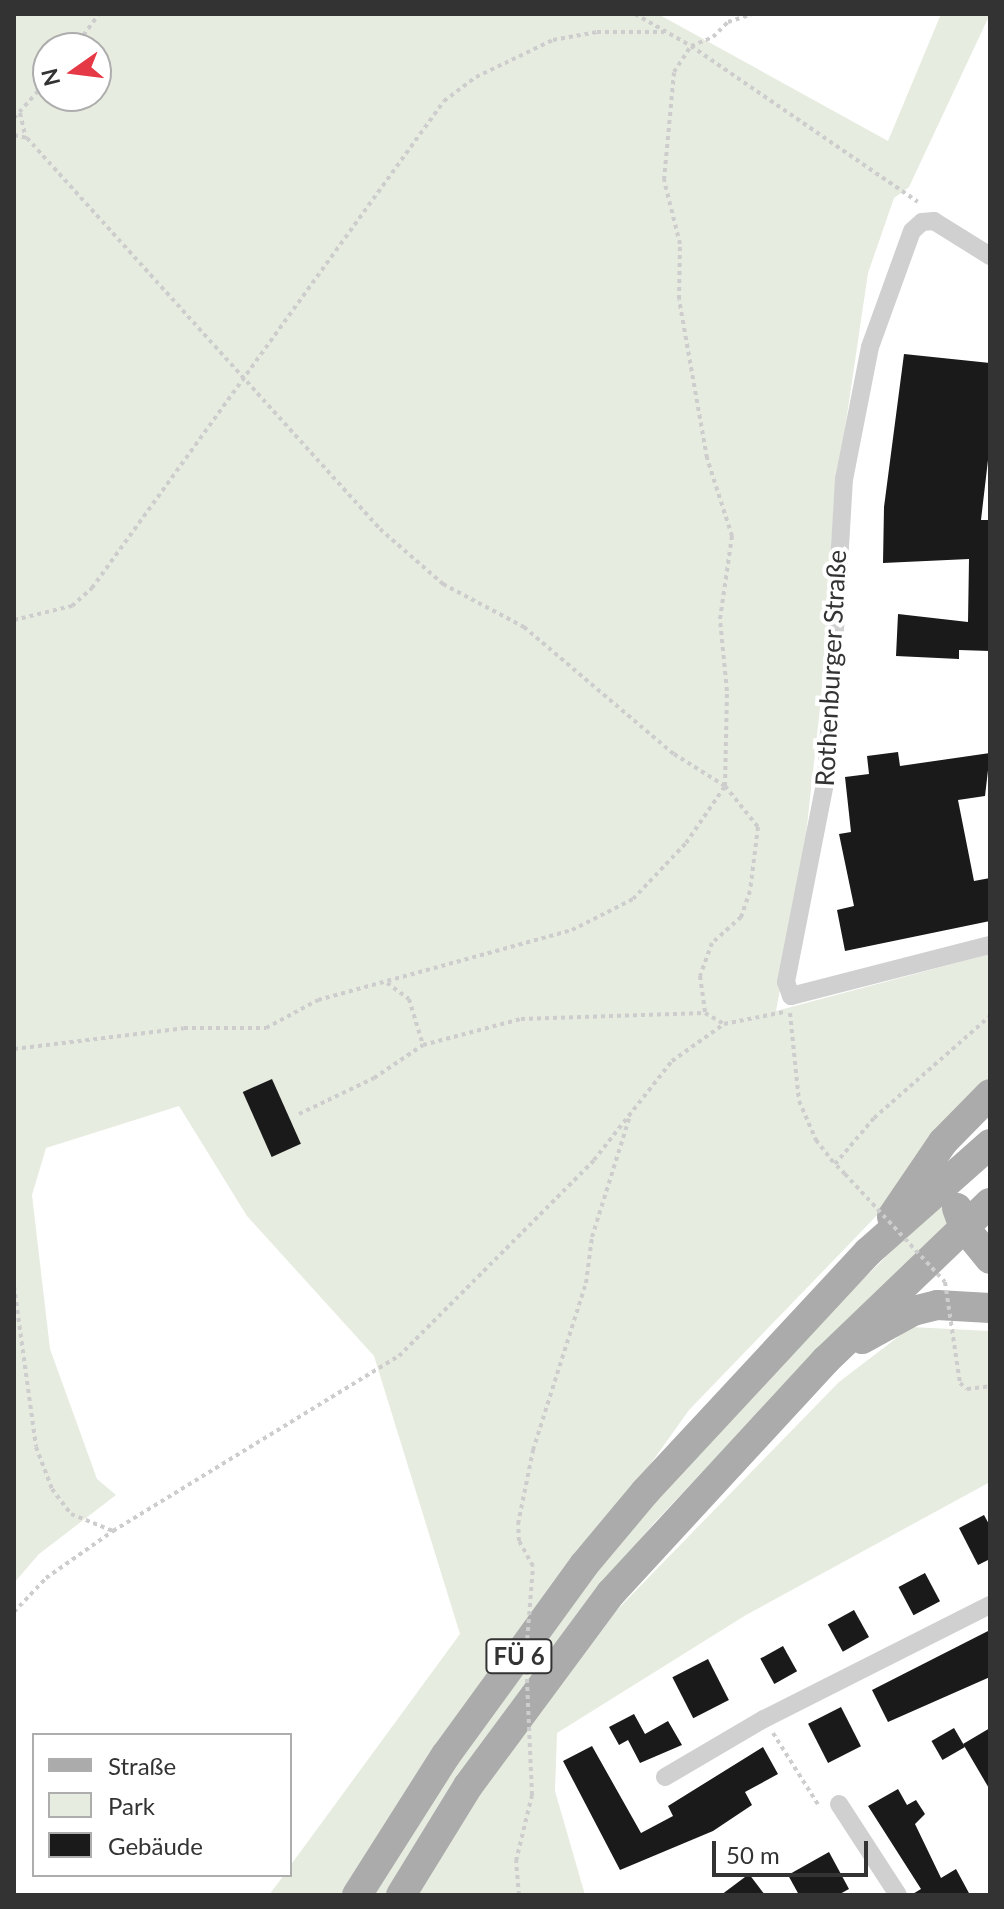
<!DOCTYPE html>
<html>
<head>
<meta charset="utf-8">
<style>
	body { margin:0 }
	#map { position:relative; width:1004px; height:1909px; overflow:hidden; background:#fff; font-family:Lato,sans-serif }
	div>[style] { position:absolute }
	.green>* { inset:0; background:#e6ecdf }
	.building>* { inset:0; background:#1a1a1a; transform-origin:0 0 }
	.path>* { height:4px; margin-top:-2px; transform-origin:0; background:repeating-linear-gradient(90deg,#cdcdcd 0 4px,transparent 0 8px) }
	.street>* { height:18px; margin:-9px; padding:0 9px; transform-origin:9px; border-radius:9px; background:#d0d0d0 }
	.primary>* { height:30px; margin:-15px; padding:0 15px; transform-origin:15px; border-radius:15px; background:#ababab }
	.path-bridge>* { height:4px; margin-top:-2px; transform-origin:0; background:repeating-linear-gradient(90deg,#cdcdcd 0 4px,transparent 0 8px) }
	span { translate:-50% -50%; white-space:nowrap; text-align:center; line-height:1.15; -webkit-text-stroke:8px #fff; paint-order:stroke }
	.shield-label span { padding:2px 6px; background:#fff; border:2px solid; border-radius:6px; -webkit-text-stroke-width:0 }
	.shield-label { font-size:24px; color:#333; font-weight:700 }
	.street-label { font-size:26px; color:#333 }
	.frame { position:absolute; inset:0; border:16px solid #333; pointer-events:none }
	.legend { position:absolute; left:32px; top:1733px; width:260px; height:144px; box-sizing:border-box; background:#fff; border:2px solid #adadad; margin:0; padding:10px 14px; list-style:none; font-size:24px; color:#333 }
	.legend li { display:flex; align-items:center; gap:16px; height:40px }
	.legend b { width:40px; border:2px solid #adadad }
	.north { position:absolute; left:32px; top:32px; width:80px; height:80px; box-sizing:border-box; background:#fff; border:2px solid #adadad; border-radius:50%; rotate:256deg; font-size:22px; font-weight:700; line-height:32px; text-align:center; color:#333 }
	.north::after { content:''; display:block; margin:auto; width:28px; height:36px; background:#e63946; clip-path:polygon(50% 0,100% 100%,50% 72%,0 100%) }
	.scale { position:absolute; left:712px; top:1841px; width:156px; height:36px; box-sizing:border-box; border:4px solid #333; border-top:0; padding-left:10px; font-size:24px; line-height:28px; white-space:nowrap; color:#333; -webkit-text-stroke:6px #fff; paint-order:stroke }
</style>
</head>
<body>
<div id="map">
	<div class="green">
		<div style="clip-path:polygon(evenodd,14px 14px,658px 14px,888px 141px,941px 14px,990px 14px,909px 187px,894px 198px,868px 273px,834px 503px,821px 699px,802px 871px,776px 1011px,990px 954px,990px 1084px,883px 1209px,689px 1410px,343px 1895px,269px 1895px,284px 1875px,290px 1875px,290px 1866px,460px 1634px,374px 1356px,247px 1216px,179px 1106px,46px 1148px,32px 1195px,50px 1349px,97px 1479px,116px 1495px,39px 1554px,14px 1583px,14px 14px,48px 48px,96px 48px,96px 96px,48px 96px,48px 48px)"></div>
		<div style="clip-path:polygon(945px 1205px,950px 1222px,812px 1356px,654px 1523px,581px 1612px,386px 1895px,370px 1895px,527px 1660px,645px 1511px,799px 1343px,934px 1209px)"></div>
		<div style="clip-path:polygon(911px 1327px,990px 1331px,990px 1482px,746px 1615px,557px 1733px,555px 1791px,585px 1895px,415px 1895px,487px 1780px,612px 1615px,839px 1382px)"></div>
	</div>
	<div class="building">
		<div style="clip-path:polygon(904px 354px,990px 363px,990px 443px,981px 520px,990px 520px,990px 651px,959px 650px,959px 659px,896px 656px,898px 614px,968px 622px,969px 559px,883px 563px,884px 507px)"></div>
		<div style="clip-path:polygon(898px 752px,900px 766px,990px 753px,985px 796px,958px 800px,974px 881px,990px 878px,990px 921px,845px 951px,837px 910px,854px 906px,839px 834px,851px 832px,845px 777px,869px 774px,867px 756px)"></div>
		<div style="left:272px;top:1079px;width:71px;height:32px;rotate:66deg"></div>
		<div style="clip-path:polygon(984px 1515px,990px 1526px,990px 1559px,978px 1565px,959px 1528px)"></div>
		<div style="left:925px;top:1573px;width:32px;height:30px;rotate:62deg"></div>
		<div style="left:854px;top:1610px;width:31px;height:30px;rotate:61deg"></div>
		<div style="clip-path:polygon(990px 1630px,990px 1677px,888px 1722px,872px 1690px)"></div>
		<div style="left:783px;top:1646px;width:29px;height:26px;rotate:61deg"></div>
		<div style="left:708px;top:1659px;width:46px;height:40px;rotate:63deg"></div>
		<div style="left:841px;top:1707px;width:44px;height:37px;rotate:63deg"></div>
		<div style="clip-path:polygon(634px 1714px,645px 1734px,668px 1721px,682px 1745px,640px 1763px,628px 1740px,619px 1745px,609px 1727px)"></div>
		<div style="left:954px;top:1728px;width:22px;height:26px;rotate:60deg"></div>
		<div style="clip-path:polygon(990px 1728px,990px 1790px,963px 1744px)"></div>
		<div style="clip-path:polygon(592px 1746px,641px 1833px,673px 1816px,668px 1806px,763px 1747px,778px 1774px,745px 1792px,752px 1805px,713px 1831px,620px 1870px,563px 1761px)"></div>
		<div style="clip-path:polygon(898px 1789px,907px 1805px,916px 1800px,925px 1814px,915px 1824px,941px 1878px,956px 1869px,970px 1895px,911px 1895px,921px 1889px,868px 1806px)"></div>
		<div style="clip-path:polygon(829px 1852px,849px 1889px,838px 1895px,799px 1895px,788px 1875px)"></div>
		<div style="clip-path:polygon(749px 1874px,765px 1895px,721px 1895px)"></div>
	</div>
	<div class="path">
		<div style="left:635px;top:14px;width:64px;rotate:29.7deg"></div>
		<div style="left:691px;top:46px;width:275px;rotate:34.5deg"></div>
		<div style="left:74px;top:48px;width:42px;rotate:-53.7deg"></div>
		<div style="left:20px;top:113px;width:26px;rotate:77deg"></div>
		<div style="left:14px;top:118px;width:51px;rotate:-48.2deg"></div>
		<div style="left:14px;top:135px;width:13px;rotate:13deg"></div>
		<div style="left:27px;top:138px;width:527px;rotate:47.92deg"></div>
		<div style="left:380px;top:529px;width:84px;rotate:41.1deg"></div>
		<div style="left:443px;top:584px;width:92px;rotate:28deg"></div>
		<div style="left:524px;top:627px;width:197px;rotate:40.3deg"></div>
		<div style="left:674px;top:754px;width:60px;rotate:32.1deg"></div>
		<div style="left:725px;top:786px;width:53px;rotate:51.2deg"></div>
		<div style="left:758px;top:827px;width:64px;rotate:97.1deg"></div>
		<div style="left:750px;top:891px;width:28px;rotate:109deg"></div>
		<div style="left:741px;top:917px;width:39px;rotate:138deg"></div>
		<div style="left:712px;top:943px;width:35px;rotate:110deg"></div>
		<div style="left:700px;top:976px;width:37px;rotate:82deg"></div>
		<div style="left:14px;top:620px;width:60px;rotate:-13.6deg"></div>
		<div style="left:72px;top:606px;width:27px;rotate:-42deg"></div>
		<div style="left:92px;top:588px;width:601px;rotate:-54.14deg"></div>
		<div style="left:444px;top:101px;width:40px;rotate:-37deg"></div>
		<div style="left:476px;top:77px;width:85px;rotate:-25.7deg"></div>
		<div style="left:553px;top:40px;width:45px;rotate:-10.3deg"></div>
		<div style="left:597px;top:32px;width:67px"></div>
		<div style="left:387px;top:983px;width:27px;rotate:36deg"></div>
		<div style="left:409px;top:999px;width:48px;rotate:73.1deg"></div>
		<div style="left:790px;top:1013px;width:88px;rotate:84.2deg"></div>
		<div style="left:799px;top:1101px;width:43px;rotate:66.4deg"></div>
		<div style="left:816px;top:1140px;width:31px;rotate:52deg"></div>
		<div style="left:14px;top:1049px;width:171px;rotate:-7deg"></div>
		<div style="left:184px;top:1028px;width:82px"></div>
		<div style="left:266px;top:1028px;width:59px;rotate:-28.3deg"></div>
		<div style="left:318px;top:1000px;width:263px;rotate:-15.4deg"></div>
		<div style="left:572px;top:930px;width:68px;rotate:-26.9deg"></div>
		<div style="left:633px;top:899px;width:77px;rotate:-46.6deg"></div>
		<div style="left:686px;top:843px;width:69px;rotate:-55.6deg"></div>
		<div style="left:725px;top:786px;width:95px;rotate:-88.8deg"></div>
		<div style="left:727px;top:691px;width:72px;rotate:-95.6deg"></div>
		<div style="left:720px;top:619px;width:84px;rotate:-81.8deg"></div>
		<div style="left:732px;top:536px;width:82px;rotate:-107.8deg"></div>
		<div style="left:707px;top:458px;width:161px;rotate:-100deg"></div>
		<div style="left:679px;top:299px;width:55px;rotate:-89deg"></div>
		<div style="left:680px;top:244px;width:66px;rotate:-104deg"></div>
		<div style="left:664px;top:180px;width:108px;rotate:-84.7deg"></div>
		<div style="left:674px;top:72px;width:31px;rotate:-57deg"></div>
		<div style="left:691px;top:46px;width:24px;rotate:-22deg"></div>
		<div style="left:713px;top:37px;width:21px;rotate:-45deg"></div>
		<div style="left:728px;top:22px;width:26px;rotate:-18deg"></div>
		<div style="left:299px;top:1114px;width:83px;rotate:-25.6deg"></div>
		<div style="left:374px;top:1078px;width:59px;rotate:-34deg"></div>
		<div style="left:423px;top:1045px;width:101px;rotate:-14.9deg"></div>
		<div style="left:521px;top:1019px;width:184px;rotate:-1.9deg"></div>
		<div style="left:705px;top:1013px;width:22px;rotate:30deg"></div>
		<div style="left:845px;top:1174px;width:14px;rotate:-135deg"></div>
		<div style="left:835px;top:1164px;width:60px;rotate:-49.7deg"></div>
		<div style="left:874px;top:1118px;width:154px;rotate:-41.3deg"></div>
		<div style="left:14px;top:1286px;width:162px;rotate:82.2deg"></div>
		<div style="left:36px;top:1447px;width:45px;rotate:69.1deg"></div>
		<div style="left:52px;top:1489px;width:31px;rotate:53deg"></div>
		<div style="left:71px;top:1514px;width:45px;rotate:22deg"></div>
		<div style="left:960px;top:1383px;width:9px;rotate:41deg"></div>
		<div style="left:967px;top:1389px;width:23px;rotate:-7deg"></div>
		<div style="left:533px;top:1566px;width:29px;rotate:-119deg"></div>
		<div style="left:519px;top:1541px;width:17px;rotate:-93deg"></div>
		<div style="left:518px;top:1524px;width:76px;rotate:-78.5deg"></div>
		<div style="left:533px;top:1450px;width:175px;rotate:-72.4deg"></div>
		<div style="left:586px;top:1283px;width:46px;rotate:-82.6deg"></div>
		<div style="left:592px;top:1237px;width:124px;rotate:-72.6deg"></div>
		<div style="left:14px;top:1612px;width:47px;rotate:-46.7deg"></div>
		<div style="left:46px;top:1578px;width:82px;rotate:-35deg"></div>
		<div style="left:113px;top:1531px;width:335px;rotate:-31.5deg"></div>
		<div style="left:399px;top:1356px;width:276px;rotate:-45.1deg"></div>
		<div style="left:594px;top:1160px;width:126px;rotate:-51.8deg"></div>
		<div style="left:672px;top:1061px;width:64px;rotate:-35.4deg"></div>
		<div style="left:724px;top:1024px;width:61px;rotate:-11.3deg"></div>
		<div style="left:773px;top:1733px;width:86px;rotate:57.8deg"></div>
		<div style="left:519px;top:1895px;width:34px;rotate:-95deg"></div>
		<div style="left:516px;top:1861px;width:68px;rotate:-76.4deg"></div>
	</div>
	<div class="street">
		<div style="left:990px;top:256px;width:66px;rotate:-148deg"></div>
		<div style="left:934px;top:221px;width:12px;rotate:175deg"></div>
		<div style="left:922px;top:222px;width:13px;rotate:138deg"></div>
		<div style="left:912px;top:231px;width:123px;rotate:109.9deg"></div>
		<div style="left:870px;top:347px;width:135px;rotate:101.1deg"></div>
		<div style="left:844px;top:479px;width:300px;rotate:93.4deg"></div>
		<div style="left:826px;top:778px;width:208px;rotate:101.1deg"></div>
		<div style="left:786px;top:982px;width:15px;rotate:70deg"></div>
		<div style="left:791px;top:996px;width:205px;rotate:-14.4deg"></div>
		<div style="left:665px;top:1777px;width:115px;rotate:-30.4deg"></div>
		<div style="left:764px;top:1719px;width:253px;rotate:-26.8deg"></div>
		<div style="left:839px;top:1804px;width:108px;rotate:57deg"></div>
	</div>
	<div class="primary">
		<div style="left:957px;top:1208px;width:20px;rotate:70deg"></div>
		<div style="left:964px;top:1227px;width:41px;rotate:50.9deg"></div>
		<div style="left:892px;top:1217px;width:91px;rotate:-55.8deg"></div>
		<div style="left:943px;top:1142px;width:67px;rotate:-45.6deg"></div>
		<div style="left:862px;top:1339px;width:58px;rotate:-28.8deg"></div>
		<div style="left:913px;top:1311px;width:25px;rotate:-14deg"></div>
		<div style="left:937px;top:1305px;width:53px;rotate:3.2deg"></div>
		<div style="left:357px;top:1895px;width:166px;rotate:-57.6deg"></div>
		<div style="left:446px;top:1755px;width:235px;rotate:-54deg"></div>
		<div style="left:584px;top:1565px;width:95px;rotate:-50.1deg"></div>
		<div style="left:645px;top:1492px;width:328px;rotate:-47.1deg"></div>
		<div style="left:868px;top:1252px;width:163px;rotate:-41.5deg"></div>
		<div style="left:401px;top:1895px;width:128px;rotate:-58.4deg"></div>
		<div style="left:468px;top:1786px;width:240px;rotate:-53.5deg"></div>
		<div style="left:611px;top:1593px;width:317px;rotate:-47.3deg"></div>
		<div style="left:826px;top:1360px;width:227px;rotate:-43.8deg"></div>
	</div>
	<div class="path-bridge">
		<div style="left:845px;top:1174px;width:147px;rotate:47.2deg"></div>
		<div style="left:945px;top:1282px;width:102px;rotate:81.6deg"></div>
		<div style="left:532px;top:1795px;width:140px;rotate:-92.5deg"></div>
		<div style="left:526px;top:1655px;width:89px;rotate:-85.5deg"></div>
	</div>
	<div class="shield-label">
		<span style="left:519px;top:1656px">FÜ 6</span>
	</div>
	<div class="street-label">
		<span style="left:831px;top:668px;rotate:-87deg">Rothenburger Straße</span>
	</div>
	<div class="frame"></div>
	<ul class="legend">
	<li><b style="height:10px;background:#ababab"></b>Straße</li>
	<li><b style="height:22px;background:#e6ecdf"></b>Park</li>
	<li><b style="height:22px;background:#1a1a1a"></b>Gebäude</li>
	</ul>
	<div class="north">N</div>
	<div class="scale">50 m</div>
</div>
</body>
</html>
